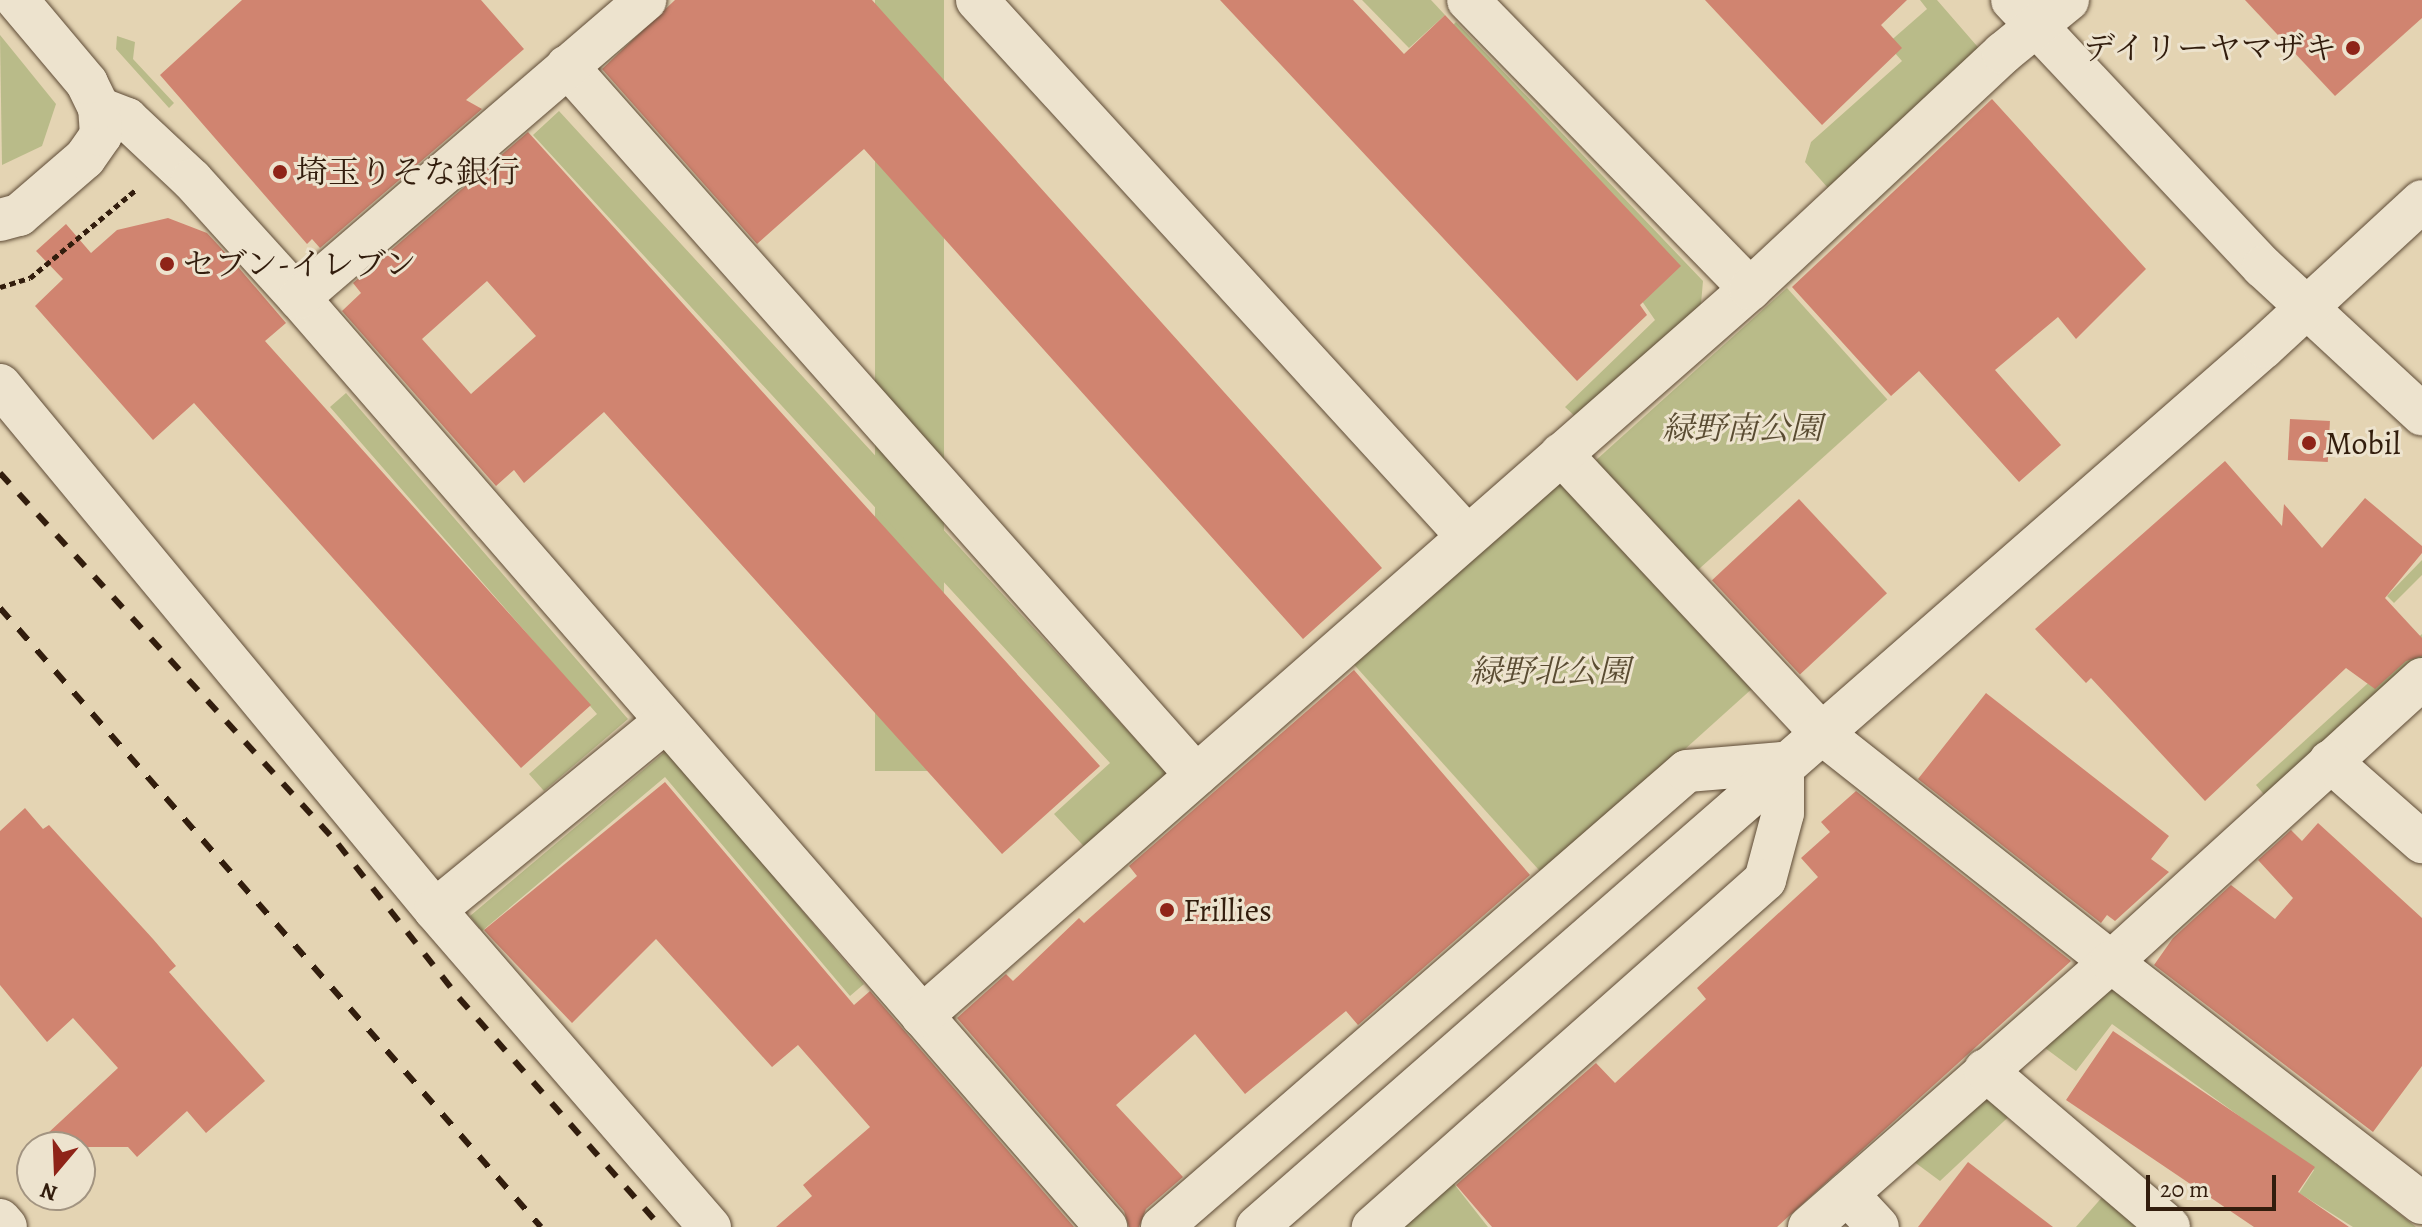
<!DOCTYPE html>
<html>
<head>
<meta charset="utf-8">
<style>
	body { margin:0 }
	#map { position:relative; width:2422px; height:1227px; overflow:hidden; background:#e4d4b3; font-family:Alegreya,"Noto Serif JP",serif }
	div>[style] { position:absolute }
	.green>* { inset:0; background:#b9bb89; transform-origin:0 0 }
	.building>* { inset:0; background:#d08470; transform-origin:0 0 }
	.path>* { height:5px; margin-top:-2.5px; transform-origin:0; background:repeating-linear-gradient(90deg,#321d0d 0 6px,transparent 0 10px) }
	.roads { filter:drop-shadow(0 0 2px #5e4b36) drop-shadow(0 0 2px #5e4b36) }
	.minor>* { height:42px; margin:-21px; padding:0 21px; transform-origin:21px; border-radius:21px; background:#ede3ce }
	.rail>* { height:6px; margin-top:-3px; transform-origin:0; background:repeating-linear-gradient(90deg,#321d0d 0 14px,transparent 0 28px) }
	.dots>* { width:22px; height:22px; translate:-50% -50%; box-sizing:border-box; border:4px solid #ede3ce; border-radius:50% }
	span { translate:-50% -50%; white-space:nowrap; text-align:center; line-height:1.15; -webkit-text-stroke:6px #ede3ce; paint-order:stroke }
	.poi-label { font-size:32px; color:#321d0d }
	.right { translate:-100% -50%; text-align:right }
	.left { translate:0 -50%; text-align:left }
	.park-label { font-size:32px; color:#5a4c32; font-style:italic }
	.north { position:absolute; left:16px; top:1131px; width:80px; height:80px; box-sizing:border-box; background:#ede3ce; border:2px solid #a29481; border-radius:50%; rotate:199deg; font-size:22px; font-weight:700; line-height:32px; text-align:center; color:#321d0d }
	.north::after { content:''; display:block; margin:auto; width:28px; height:36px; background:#8f2418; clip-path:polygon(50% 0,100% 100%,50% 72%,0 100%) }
	.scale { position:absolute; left:2146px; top:1175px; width:130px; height:36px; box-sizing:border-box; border:4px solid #321d0d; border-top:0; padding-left:10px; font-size:24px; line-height:28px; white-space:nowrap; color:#321d0d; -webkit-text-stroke:6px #ede3ce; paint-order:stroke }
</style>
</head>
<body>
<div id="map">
	<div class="green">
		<div style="left:875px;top:0;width:69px;height:771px"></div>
		<div style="clip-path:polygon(1362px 0,1431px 0,1445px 15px,1409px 48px)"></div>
		<div style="clip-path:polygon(1920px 0,1937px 0,1983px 53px,1828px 188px,1805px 162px,1811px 142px,1902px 61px,1887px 44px,1927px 9px)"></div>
		<div style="clip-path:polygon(1456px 22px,1703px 281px,1701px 304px,1579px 420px,1565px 407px,1655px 320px,1452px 26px)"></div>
		<div style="clip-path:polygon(0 35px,56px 104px,42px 146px,2px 165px)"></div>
		<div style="clip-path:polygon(117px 36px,135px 42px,133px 59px,174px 103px,169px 108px,116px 49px)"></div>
		<div style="clip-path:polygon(559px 111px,1174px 781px,1092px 855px,1054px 814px,1110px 763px,533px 135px)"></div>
		<div style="left:1787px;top:288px;width:150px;height:258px;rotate:48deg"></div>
		<div style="clip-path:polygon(346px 393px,628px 719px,544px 791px,529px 774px,597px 714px,330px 407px)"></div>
		<div style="left:1560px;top:466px;width:294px;height:286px;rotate:48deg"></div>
		<div style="clip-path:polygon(2422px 560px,2422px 575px,2394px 603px,2387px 596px)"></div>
		<div style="clip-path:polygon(2422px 634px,2422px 661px,2267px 798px,2256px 785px)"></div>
		<div style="clip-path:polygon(667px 750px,864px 984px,850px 996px,665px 777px,482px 931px,470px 916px)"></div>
		<div style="clip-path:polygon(2107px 984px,2138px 1007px,2416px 1227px,2353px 1227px,2299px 1193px,2314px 1170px,2112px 1024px,2076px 1071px,2041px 1045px)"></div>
		<div style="clip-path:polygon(1989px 1089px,2019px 1107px,1940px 1181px,1913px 1161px)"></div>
		<div style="clip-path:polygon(1451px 1180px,1488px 1227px,1398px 1227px)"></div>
		<div style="clip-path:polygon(2104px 1195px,2140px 1227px,2076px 1227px)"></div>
	</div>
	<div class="building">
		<div style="clip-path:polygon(242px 0,481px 0,524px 49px,466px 100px,482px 109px,320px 248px,312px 239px,307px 244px,160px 75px)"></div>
		<div style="clip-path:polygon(675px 0,872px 0,1382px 568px,1303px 639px,864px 149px,757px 244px,602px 69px)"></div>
		<div style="clip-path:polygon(1220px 0,1353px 0,1404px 54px,1445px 15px,1681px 266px,1640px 305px,1647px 315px,1577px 381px)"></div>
		<div style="clip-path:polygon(1705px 0,1907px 0,1881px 25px,1902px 48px,1822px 125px)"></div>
		<div style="clip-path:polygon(2245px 0,2422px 0,2422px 18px,2335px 96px)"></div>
		<div style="clip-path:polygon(1992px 99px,2146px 269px,2076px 339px,2058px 317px,1995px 370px,2061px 445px,2019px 482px,1919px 371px,1891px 396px,1792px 287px)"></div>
		<div style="clip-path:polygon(evenodd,528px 132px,1100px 766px,1002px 854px,604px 412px,524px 483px,514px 470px,496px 486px,342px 311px,361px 293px,353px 283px,528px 132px,487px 281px,536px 336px,471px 394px,422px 339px,487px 281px)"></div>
		<div style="clip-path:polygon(168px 218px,207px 233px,233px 261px,286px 323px,265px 341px,591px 705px,521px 768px,194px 403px,153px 440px,35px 306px,63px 279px,36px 251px,66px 224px,91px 253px,117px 230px)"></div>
		<div style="left:2290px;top:419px;width:40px;height:41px;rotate:3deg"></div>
		<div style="clip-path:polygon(2225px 461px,2282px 526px,2284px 504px,2322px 548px,2365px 498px,2422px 546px,2422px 553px,2385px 598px,2422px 638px,2422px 656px,2406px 661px,2375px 689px,2346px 668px,2205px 801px,2091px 678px,2086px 683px,2035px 629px)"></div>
		<div style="left:1799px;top:499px;width:129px;height:119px;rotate:47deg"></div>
		<div style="clip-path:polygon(1354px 670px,1530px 875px,1358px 1025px,1346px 1011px,1245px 1094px,1195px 1034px,1116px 1105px,1183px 1177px,1146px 1209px,1139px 1227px,1129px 1227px,1124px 1211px,957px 1018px,1006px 974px,1013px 981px,1079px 918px,1084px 923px,1137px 876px,1129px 866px)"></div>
		<div style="clip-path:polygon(1986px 693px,2169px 836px,2151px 859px,2169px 872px,2115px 921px,2107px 915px,2101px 923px,1918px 779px)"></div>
		<div style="clip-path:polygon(665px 782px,854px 1005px,870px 991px,1074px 1227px,776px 1227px,812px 1196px,803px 1185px,870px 1127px,798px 1045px,772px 1067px,656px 939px,572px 1023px,493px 940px,484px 930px)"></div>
		<div style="clip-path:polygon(1856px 791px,2071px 961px,1777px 1227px,1492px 1227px,1456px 1185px,1596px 1063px,1615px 1083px,1706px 999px,1697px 988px,1818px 877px,1801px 858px,1830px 832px,1821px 822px)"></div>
		<div style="clip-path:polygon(25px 808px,43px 829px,49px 825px,153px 939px,176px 966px,169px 972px,265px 1081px,206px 1133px,187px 1111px,137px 1157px,128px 1147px,33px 1147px,118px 1068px,73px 1018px,47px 1042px,0 985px,0 831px)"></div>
		<div style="clip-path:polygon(2318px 823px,2422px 918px,2422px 1066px,2373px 1132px,2154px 965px,2173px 938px,2231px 885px,2275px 919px,2293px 898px,2258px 860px,2291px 830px,2302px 841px)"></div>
		<div style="clip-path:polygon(2113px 1031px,2315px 1167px,2298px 1192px,2349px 1227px,2254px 1227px,2066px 1100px)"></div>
		<div style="clip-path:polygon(1968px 1162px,2053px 1227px,1918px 1227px)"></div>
	</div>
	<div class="path">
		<div style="left:0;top:287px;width:31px;rotate:-17deg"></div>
		<div style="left:30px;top:278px;width:139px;rotate:-39.8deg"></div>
	</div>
	<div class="roads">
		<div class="minor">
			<div style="left:977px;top:0;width:726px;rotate:47.57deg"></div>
			<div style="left:1468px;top:0;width:404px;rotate:45.7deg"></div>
			<div style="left:2012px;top:0;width:366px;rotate:46.8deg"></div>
			<div style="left:2263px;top:267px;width:217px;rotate:42.8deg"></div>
			<div style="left:567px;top:66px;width:948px;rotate:48.42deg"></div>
			<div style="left:99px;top:108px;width:30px;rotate:21deg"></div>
			<div style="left:127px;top:119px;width:89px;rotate:43.2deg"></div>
			<div style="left:192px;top:180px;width:159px;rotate:47.8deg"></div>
			<div style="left:299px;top:298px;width:1231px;rotate:49.02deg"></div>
			<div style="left:0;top:220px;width:20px;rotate:-15deg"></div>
			<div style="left:19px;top:215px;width:87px;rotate:-40.8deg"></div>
			<div style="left:85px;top:158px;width:28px;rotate:-55deg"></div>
			<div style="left:101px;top:135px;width:27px;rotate:-94deg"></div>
			<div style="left:99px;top:108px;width:28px;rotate:-116deg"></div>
			<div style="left:87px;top:83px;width:109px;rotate:-130.1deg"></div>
			<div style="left:299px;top:298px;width:457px;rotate:-40.7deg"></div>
			<div style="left:0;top:385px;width:682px;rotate:50.36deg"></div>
			<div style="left:435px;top:910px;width:420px;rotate:49.1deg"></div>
			<div style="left:1561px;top:454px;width:380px;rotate:47deg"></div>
			<div style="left:1820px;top:732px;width:371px;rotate:38.3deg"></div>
			<div style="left:2111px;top:962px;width:402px;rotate:138.7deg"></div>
			<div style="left:2422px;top:679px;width:420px;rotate:137.7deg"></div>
			<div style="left:2111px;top:962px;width:393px;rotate:37.8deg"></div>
			<div style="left:2330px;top:761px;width:123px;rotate:41.4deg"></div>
			<div style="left:435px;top:910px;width:298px;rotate:-39.3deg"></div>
			<div style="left:922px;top:1016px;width:1102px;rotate:-41.28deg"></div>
			<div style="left:1750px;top:289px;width:346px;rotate:-43deg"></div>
			<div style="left:2003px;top:53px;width:84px;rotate:-39.2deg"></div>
			<div style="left:1985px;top:1070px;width:242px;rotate:40.5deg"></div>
			<div style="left:1847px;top:1194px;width:45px;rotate:46.8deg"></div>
			<div style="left:0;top:1220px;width:9px;rotate:49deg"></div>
			<div style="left:1162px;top:1227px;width:695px;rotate:-40.98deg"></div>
			<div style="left:1687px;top:771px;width:96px;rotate:-4.8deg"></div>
			<div style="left:1783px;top:763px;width:50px;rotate:90deg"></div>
			<div style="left:1783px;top:813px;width:69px;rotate:105deg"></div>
			<div style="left:1765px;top:880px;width:524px;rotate:138.48deg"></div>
			<div style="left:1257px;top:1227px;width:1337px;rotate:-41.15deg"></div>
			<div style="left:2264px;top:347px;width:215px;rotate:-42.7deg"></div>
		</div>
	</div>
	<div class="rail">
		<div style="left:0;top:473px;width:502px;rotate:47.66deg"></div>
		<div style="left:338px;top:844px;width:196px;rotate:51.8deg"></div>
		<div style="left:459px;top:998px;width:305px;rotate:48.6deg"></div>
		<div style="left:0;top:608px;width:822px;rotate:48.85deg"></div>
	</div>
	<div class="dots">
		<div style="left:2353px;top:48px;background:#8f2418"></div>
		<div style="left:280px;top:172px;background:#8f2418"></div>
		<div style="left:167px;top:264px;background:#8f2418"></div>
		<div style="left:2309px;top:443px;background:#8f2418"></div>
		<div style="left:1167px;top:910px;background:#8f2418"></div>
	</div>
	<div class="poi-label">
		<span class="right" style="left:2337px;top:48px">デイリーヤマザキ</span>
		<span class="left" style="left:296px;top:172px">埼玉りそな銀行</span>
		<span class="left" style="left:183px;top:264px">セブン-イレブン</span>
		<span class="left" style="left:2325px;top:443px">Mobil</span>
		<span class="left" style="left:1183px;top:910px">Frillies</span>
	</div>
	<div class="park-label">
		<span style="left:1742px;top:428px">緑野南公園</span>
		<span style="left:1550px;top:671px">緑野北公園</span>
	</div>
	<div class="north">N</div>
	<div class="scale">20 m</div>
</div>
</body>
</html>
